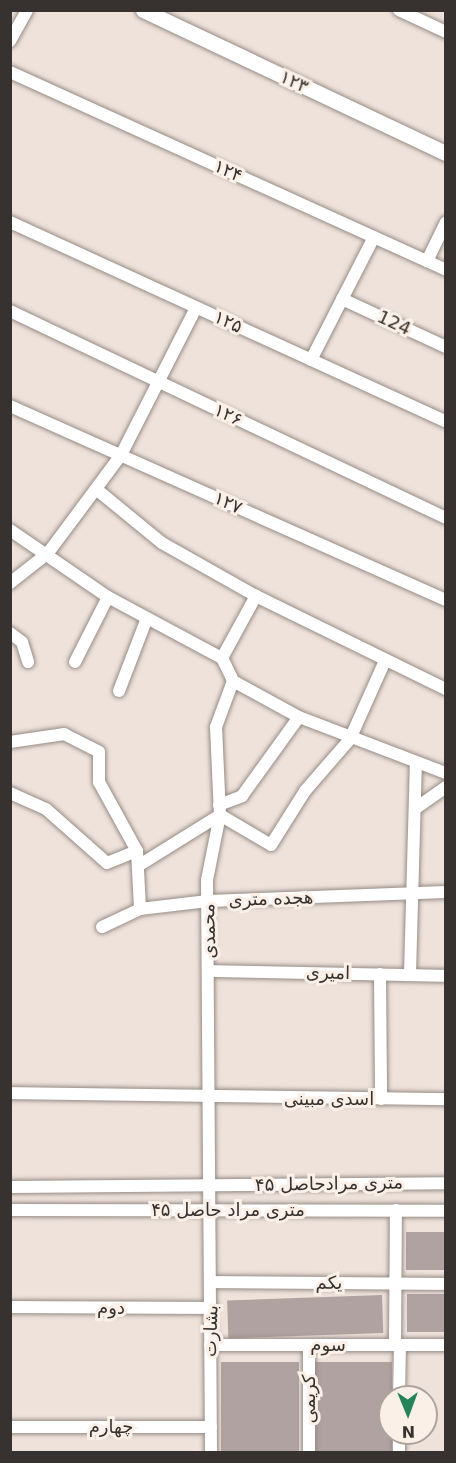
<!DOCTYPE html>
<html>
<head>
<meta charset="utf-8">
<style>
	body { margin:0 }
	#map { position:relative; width:456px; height:1463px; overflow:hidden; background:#eee2db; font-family:"DejaVu Sans",Cairo,sans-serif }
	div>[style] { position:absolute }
	.building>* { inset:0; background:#b0a2a0; transform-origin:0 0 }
	.roads { filter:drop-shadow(0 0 2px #968c85) drop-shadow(0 0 2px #968c85) }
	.minor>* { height:12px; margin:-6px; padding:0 6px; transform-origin:6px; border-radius:6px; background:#fff }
	.major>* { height:15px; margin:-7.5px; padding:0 7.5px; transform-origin:7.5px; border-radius:7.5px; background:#fff }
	span { translate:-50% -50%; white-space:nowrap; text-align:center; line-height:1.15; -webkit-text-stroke:6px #fbf0e8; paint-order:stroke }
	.street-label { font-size:18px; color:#37322f }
	.frame { position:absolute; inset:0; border:12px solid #37322f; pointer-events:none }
	.north { position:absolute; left:378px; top:1385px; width:60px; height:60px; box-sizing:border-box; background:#fbf0e8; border:2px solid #ada49e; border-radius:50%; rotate:179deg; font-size:16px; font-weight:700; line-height:24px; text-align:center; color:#37322f }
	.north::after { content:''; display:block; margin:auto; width:21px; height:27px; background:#26845a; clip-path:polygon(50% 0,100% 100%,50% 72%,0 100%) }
</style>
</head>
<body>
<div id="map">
	<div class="building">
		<div style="left:406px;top:1232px;width:40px;height:38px"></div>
		<div style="left:446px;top:1294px;width:38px;height:39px;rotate:90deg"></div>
		<div style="left:382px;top:1295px;width:38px;height:155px;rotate:88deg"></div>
		<div style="left:299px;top:1362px;width:90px;height:78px;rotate:90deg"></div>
		<div style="left:392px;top:1362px;width:90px;height:78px;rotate:90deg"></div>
	</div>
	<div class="roads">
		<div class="minor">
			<div style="left:399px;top:10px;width:52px;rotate:25.1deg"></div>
			<div style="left:10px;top:41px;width:35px;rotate:-61deg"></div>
			<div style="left:10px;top:72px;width:479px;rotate:24.4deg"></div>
			<div style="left:10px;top:222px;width:480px;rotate:24.6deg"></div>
			<div style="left:427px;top:261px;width:43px;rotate:-64deg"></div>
			<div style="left:342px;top:299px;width:115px;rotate:24.8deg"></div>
			<div style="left:10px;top:311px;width:483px;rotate:25.4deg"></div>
			<div style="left:311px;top:360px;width:138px;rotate:-62.9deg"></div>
			<div style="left:10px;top:406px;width:477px;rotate:24deg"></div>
			<div style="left:96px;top:489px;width:85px;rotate:39.3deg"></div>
			<div style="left:162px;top:543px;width:108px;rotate:29.4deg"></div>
			<div style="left:10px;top:530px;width:119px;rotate:34.4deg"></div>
			<div style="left:108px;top:597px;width:129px;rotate:28.2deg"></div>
			<div style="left:222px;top:658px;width:25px;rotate:64deg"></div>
			<div style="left:233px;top:681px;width:75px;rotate:28.6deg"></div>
			<div style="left:299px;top:717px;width:157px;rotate:20.9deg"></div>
			<div style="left:10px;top:583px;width:48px;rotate:-38.3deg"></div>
			<div style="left:48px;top:553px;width:122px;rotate:-53.3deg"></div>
			<div style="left:121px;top:455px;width:165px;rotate:-63deg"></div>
			<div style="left:10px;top:633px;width:15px;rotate:37deg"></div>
			<div style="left:22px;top:642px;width:21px;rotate:73deg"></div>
			<div style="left:222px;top:658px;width:71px;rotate:-61.3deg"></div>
			<div style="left:256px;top:596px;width:212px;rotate:26.1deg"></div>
			<div style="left:75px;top:662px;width:73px;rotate:-63.1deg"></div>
			<div style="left:119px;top:691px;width:78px;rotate:-69deg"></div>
			<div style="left:10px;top:742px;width:55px;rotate:-8.4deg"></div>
			<div style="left:64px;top:734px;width:39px;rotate:27deg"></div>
			<div style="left:99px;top:752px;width:30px;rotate:90deg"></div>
			<div style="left:99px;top:782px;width:79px;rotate:61.2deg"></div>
			<div style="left:137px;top:851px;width:58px;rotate:87deg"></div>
			<div style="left:10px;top:793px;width:39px;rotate:24deg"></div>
			<div style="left:46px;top:809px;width:81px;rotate:41.5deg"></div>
			<div style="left:107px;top:863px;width:32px;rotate:-22deg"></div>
			<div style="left:219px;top:805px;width:25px;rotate:-21deg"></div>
			<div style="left:242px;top:796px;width:97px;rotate:-54.2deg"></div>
			<div style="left:416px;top:808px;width:37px;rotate:-35deg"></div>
			<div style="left:138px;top:866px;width:97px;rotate:-31.9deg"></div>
			<div style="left:220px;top:815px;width:59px;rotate:30.5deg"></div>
			<div style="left:271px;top:845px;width:64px;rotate:-57.8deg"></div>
			<div style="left:305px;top:791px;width:69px;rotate:-49.1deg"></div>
			<div style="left:350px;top:739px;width:83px;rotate:-65.9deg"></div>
			<div style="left:102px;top:927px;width:42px;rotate:-25.3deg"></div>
			<div style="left:140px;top:909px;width:68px;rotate:-6.7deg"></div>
			<div style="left:208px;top:901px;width:238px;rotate:-2.2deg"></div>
			<div style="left:210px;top:971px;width:236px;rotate:1.2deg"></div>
			<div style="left:380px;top:974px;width:125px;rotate:89.5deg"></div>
			<div style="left:410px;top:974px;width:211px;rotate:-88.4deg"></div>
			<div style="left:10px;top:1093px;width:436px;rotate:0.8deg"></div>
			<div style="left:10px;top:1187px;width:436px;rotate:-0.5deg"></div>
			<div style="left:10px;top:1210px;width:436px;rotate:0.1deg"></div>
			<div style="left:212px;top:1282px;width:234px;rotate:0.5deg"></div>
			<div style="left:10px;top:1307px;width:202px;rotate:0.3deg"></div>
			<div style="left:210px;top:1345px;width:236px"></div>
			<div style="left:395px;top:1345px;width:135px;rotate:-89.6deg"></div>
			<div style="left:399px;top:1397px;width:52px;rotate:-88.9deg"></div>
			<div style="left:10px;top:1427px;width:201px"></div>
			<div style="left:211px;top:1452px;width:572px;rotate:-90.4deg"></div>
			<div style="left:207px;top:880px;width:66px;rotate:-78.7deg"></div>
			<div style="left:220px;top:815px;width:88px;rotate:-92.6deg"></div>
			<div style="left:216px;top:727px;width:49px;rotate:-69.7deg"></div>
			<div style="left:309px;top:1452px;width:107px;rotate:-90deg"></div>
			<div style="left:399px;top:1452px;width:19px;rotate:-90deg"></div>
		</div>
		<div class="major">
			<div style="left:143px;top:10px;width:335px;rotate:25.3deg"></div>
		</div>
	</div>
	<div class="street-label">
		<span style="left:294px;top:82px;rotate:25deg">۱۲۳</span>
		<span style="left:228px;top:171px;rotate:24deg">۱۲۴</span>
		<span style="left:228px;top:322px;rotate:25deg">۱۲۵</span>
		<span style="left:394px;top:323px;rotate:25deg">124</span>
		<span style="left:228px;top:415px;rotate:25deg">۱۲۶</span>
		<span style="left:228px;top:503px;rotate:24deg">۱۲۷</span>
		<span style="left:271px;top:899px;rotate:-2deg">هجده متری</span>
		<span style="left:209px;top:931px;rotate:-91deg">محمدی</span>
		<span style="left:328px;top:973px;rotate:1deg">امیری</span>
		<span style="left:329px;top:1099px">اسدی مبینی</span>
		<span style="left:329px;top:1184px;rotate:-1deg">۴۵ متری مرادحاصل</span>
		<span style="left:228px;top:1210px">۴۵ متری مراد حاصل</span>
		<span style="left:329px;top:1283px;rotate:1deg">یکم</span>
		<span style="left:111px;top:1308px">دوم</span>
		<span style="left:211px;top:1331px;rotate:-88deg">بشارت</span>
		<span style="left:328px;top:1345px">سوم</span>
		<span style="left:309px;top:1399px;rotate:-90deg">کریمی</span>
		<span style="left:111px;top:1427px">چهارم</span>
	</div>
	<div class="frame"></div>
	<div class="north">N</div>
</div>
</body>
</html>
